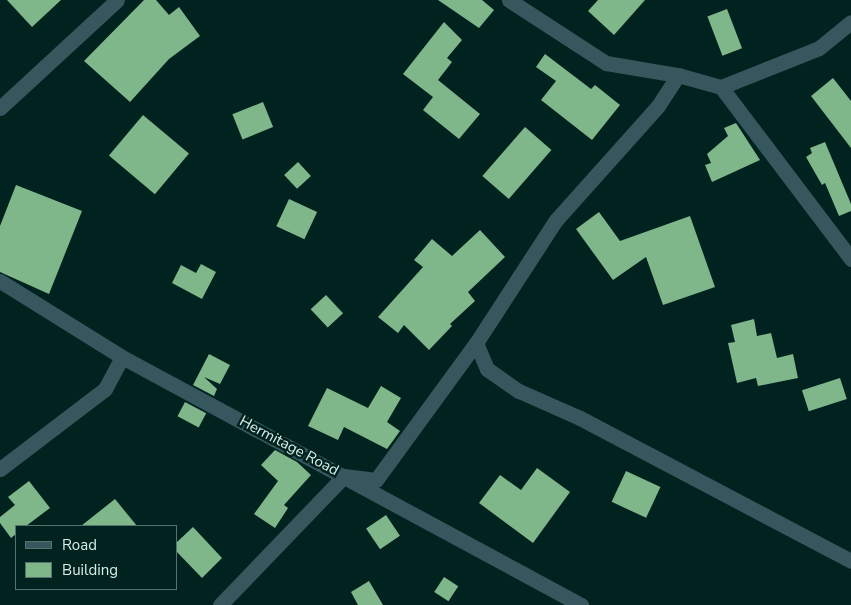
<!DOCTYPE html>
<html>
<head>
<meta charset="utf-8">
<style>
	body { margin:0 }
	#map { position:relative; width:851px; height:605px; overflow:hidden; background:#00231f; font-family:"Nunito Sans",sans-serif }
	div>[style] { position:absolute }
	.building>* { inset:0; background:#7fb78b; transform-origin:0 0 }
	.minor>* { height:15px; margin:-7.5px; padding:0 7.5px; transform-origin:7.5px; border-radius:7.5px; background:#37575f }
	span { translate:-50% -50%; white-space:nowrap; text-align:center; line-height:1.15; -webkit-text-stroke:5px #00231f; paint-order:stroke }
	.street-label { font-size:15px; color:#d9ece8 }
	.legend { position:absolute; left:15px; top:525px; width:162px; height:65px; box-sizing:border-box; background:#00231f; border:1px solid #57736f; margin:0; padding:6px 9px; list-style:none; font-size:15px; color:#d9ece8 }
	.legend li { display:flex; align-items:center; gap:10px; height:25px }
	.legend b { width:25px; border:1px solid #57736f }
</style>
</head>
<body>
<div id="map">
	<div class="building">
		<div style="clip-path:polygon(7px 0,61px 0,32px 27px)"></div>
		<div style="clip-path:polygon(144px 0,156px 0,169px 15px,179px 7px,200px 36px,169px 59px,130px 102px,84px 61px)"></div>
		<div style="clip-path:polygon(438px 0,482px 0,494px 10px,479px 28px)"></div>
		<div style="clip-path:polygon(598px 0,645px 0,614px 35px,588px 11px)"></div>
		<div style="left:727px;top:9px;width:42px;height:21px;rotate:69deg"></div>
		<div style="clip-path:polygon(444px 22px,462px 40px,447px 58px,452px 62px,438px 80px,480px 114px,459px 139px,423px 110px,433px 97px,403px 74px)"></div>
		<div style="clip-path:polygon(545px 54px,591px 89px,595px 85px,620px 105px,592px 140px,541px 100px,556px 81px,536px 67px)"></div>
		<div style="clip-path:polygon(833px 78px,851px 101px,851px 148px,811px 96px)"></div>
		<div style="left:263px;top:102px;width:27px;height:33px;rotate:68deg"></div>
		<div style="left:143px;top:115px;width:60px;height:53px;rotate:40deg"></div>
		<div style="clip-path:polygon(736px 123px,760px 160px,712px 182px,705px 165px,711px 163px,707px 154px,728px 136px,724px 128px)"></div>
		<div style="left:525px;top:127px;width:35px;height:65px;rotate:41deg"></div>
		<div style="clip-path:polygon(825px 142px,851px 204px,851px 211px,839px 216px,825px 183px,822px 185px,806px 157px,812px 153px,810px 148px)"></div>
		<div style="left:298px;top:162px;width:19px;height:19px;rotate:47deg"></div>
		<div style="clip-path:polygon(16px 185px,82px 211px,49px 294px,0 272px,0 226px)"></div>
		<div style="left:289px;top:199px;width:31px;height:30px;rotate:25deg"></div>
		<div style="clip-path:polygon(599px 212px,620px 241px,690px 216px,715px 287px,663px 305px,646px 257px,613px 280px,576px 229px)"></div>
		<div style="clip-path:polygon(480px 230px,505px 257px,468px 292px,475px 301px,450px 324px,452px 326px,429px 350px,404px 325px,398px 333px,378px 317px,423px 267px,414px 260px,432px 239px,452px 256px)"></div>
		<div style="clip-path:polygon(201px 264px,216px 272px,202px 299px,172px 283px,181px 265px,196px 273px)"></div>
		<div style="left:326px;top:295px;width:25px;height:21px;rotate:47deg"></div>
		<div style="clip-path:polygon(754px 319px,757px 336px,771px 333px,777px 358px,793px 354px,798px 378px,758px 386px,756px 378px,737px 383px,728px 343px,735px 342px,731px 325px)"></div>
		<div style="clip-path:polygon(209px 354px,230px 365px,220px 384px,204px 377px,217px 389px,214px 396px,193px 385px)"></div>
		<div style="left:840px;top:378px;width:22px;height:40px;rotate:72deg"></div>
		<div style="clip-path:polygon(381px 386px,401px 398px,387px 422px,400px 431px,387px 449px,344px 427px,338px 440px,308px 426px,327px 388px,368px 408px)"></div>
		<div style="left:185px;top:402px;width:24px;height:16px;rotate:28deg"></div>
		<div style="clip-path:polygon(275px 450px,297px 462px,311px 475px,284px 505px,288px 508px,275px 528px,254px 514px,278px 481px,261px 465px)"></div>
		<div style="clip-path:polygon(537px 468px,570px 492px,533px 543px,479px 503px,500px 475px,521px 490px)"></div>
		<div style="left:626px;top:471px;width:38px;height:34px;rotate:25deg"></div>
		<div style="clip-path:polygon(29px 481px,50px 508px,26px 526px,16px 526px,16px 534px,11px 538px,0 523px,0 517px,15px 505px,8px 497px)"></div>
		<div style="clip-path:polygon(115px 499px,137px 526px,81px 526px)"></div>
		<div style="left:386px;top:515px;width:25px;height:24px;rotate:56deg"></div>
		<div style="clip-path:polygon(193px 527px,222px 558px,202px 578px,176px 551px,176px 543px)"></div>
		<div style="left:444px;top:577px;width:17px;height:18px;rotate:33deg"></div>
		<div style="clip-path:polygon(369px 581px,383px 605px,358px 605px,351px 592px)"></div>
	</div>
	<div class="minor">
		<div style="left:509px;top:0;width:116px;rotate:33deg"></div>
		<div style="left:606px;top:63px;width:73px;rotate:9.5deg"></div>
		<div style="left:678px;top:75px;width:45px;rotate:15.6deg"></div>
		<div style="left:721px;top:87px;width:105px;rotate:-21.7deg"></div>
		<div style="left:819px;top:48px;width:41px;rotate:-39.1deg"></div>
		<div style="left:721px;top:87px;width:216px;rotate:52.9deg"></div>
		<div style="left:0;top:108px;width:159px;rotate:-42.7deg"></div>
		<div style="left:0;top:281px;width:144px;rotate:31.9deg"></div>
		<div style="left:122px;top:357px;width:522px;rotate:28.38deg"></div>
		<div style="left:476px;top:343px;width:28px;rotate:67deg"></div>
		<div style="left:487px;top:369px;width:39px;rotate:35deg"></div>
		<div style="left:519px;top:391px;width:67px;rotate:23.9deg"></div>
		<div style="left:580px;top:418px;width:306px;rotate:27.8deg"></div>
		<div style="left:0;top:469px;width:132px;rotate:-37.3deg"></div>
		<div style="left:105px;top:389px;width:36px;rotate:-62deg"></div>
		<div style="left:220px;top:605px;width:179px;rotate:-46.1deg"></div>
		<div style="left:344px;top:476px;width:32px;rotate:7deg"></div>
		<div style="left:376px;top:480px;width:170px;rotate:-53.9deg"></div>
		<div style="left:476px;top:343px;width:147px;rotate:-57deg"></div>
		<div style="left:556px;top:220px;width:153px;rotate:-48.2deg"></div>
		<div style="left:658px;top:106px;width:37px;rotate:-57deg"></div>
	</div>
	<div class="street-label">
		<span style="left:289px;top:446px;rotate:28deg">Hermitage Road</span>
	</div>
	<ul class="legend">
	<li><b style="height:6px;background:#37575f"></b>Road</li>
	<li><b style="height:14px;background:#7fb78b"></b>Building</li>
	</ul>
</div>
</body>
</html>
